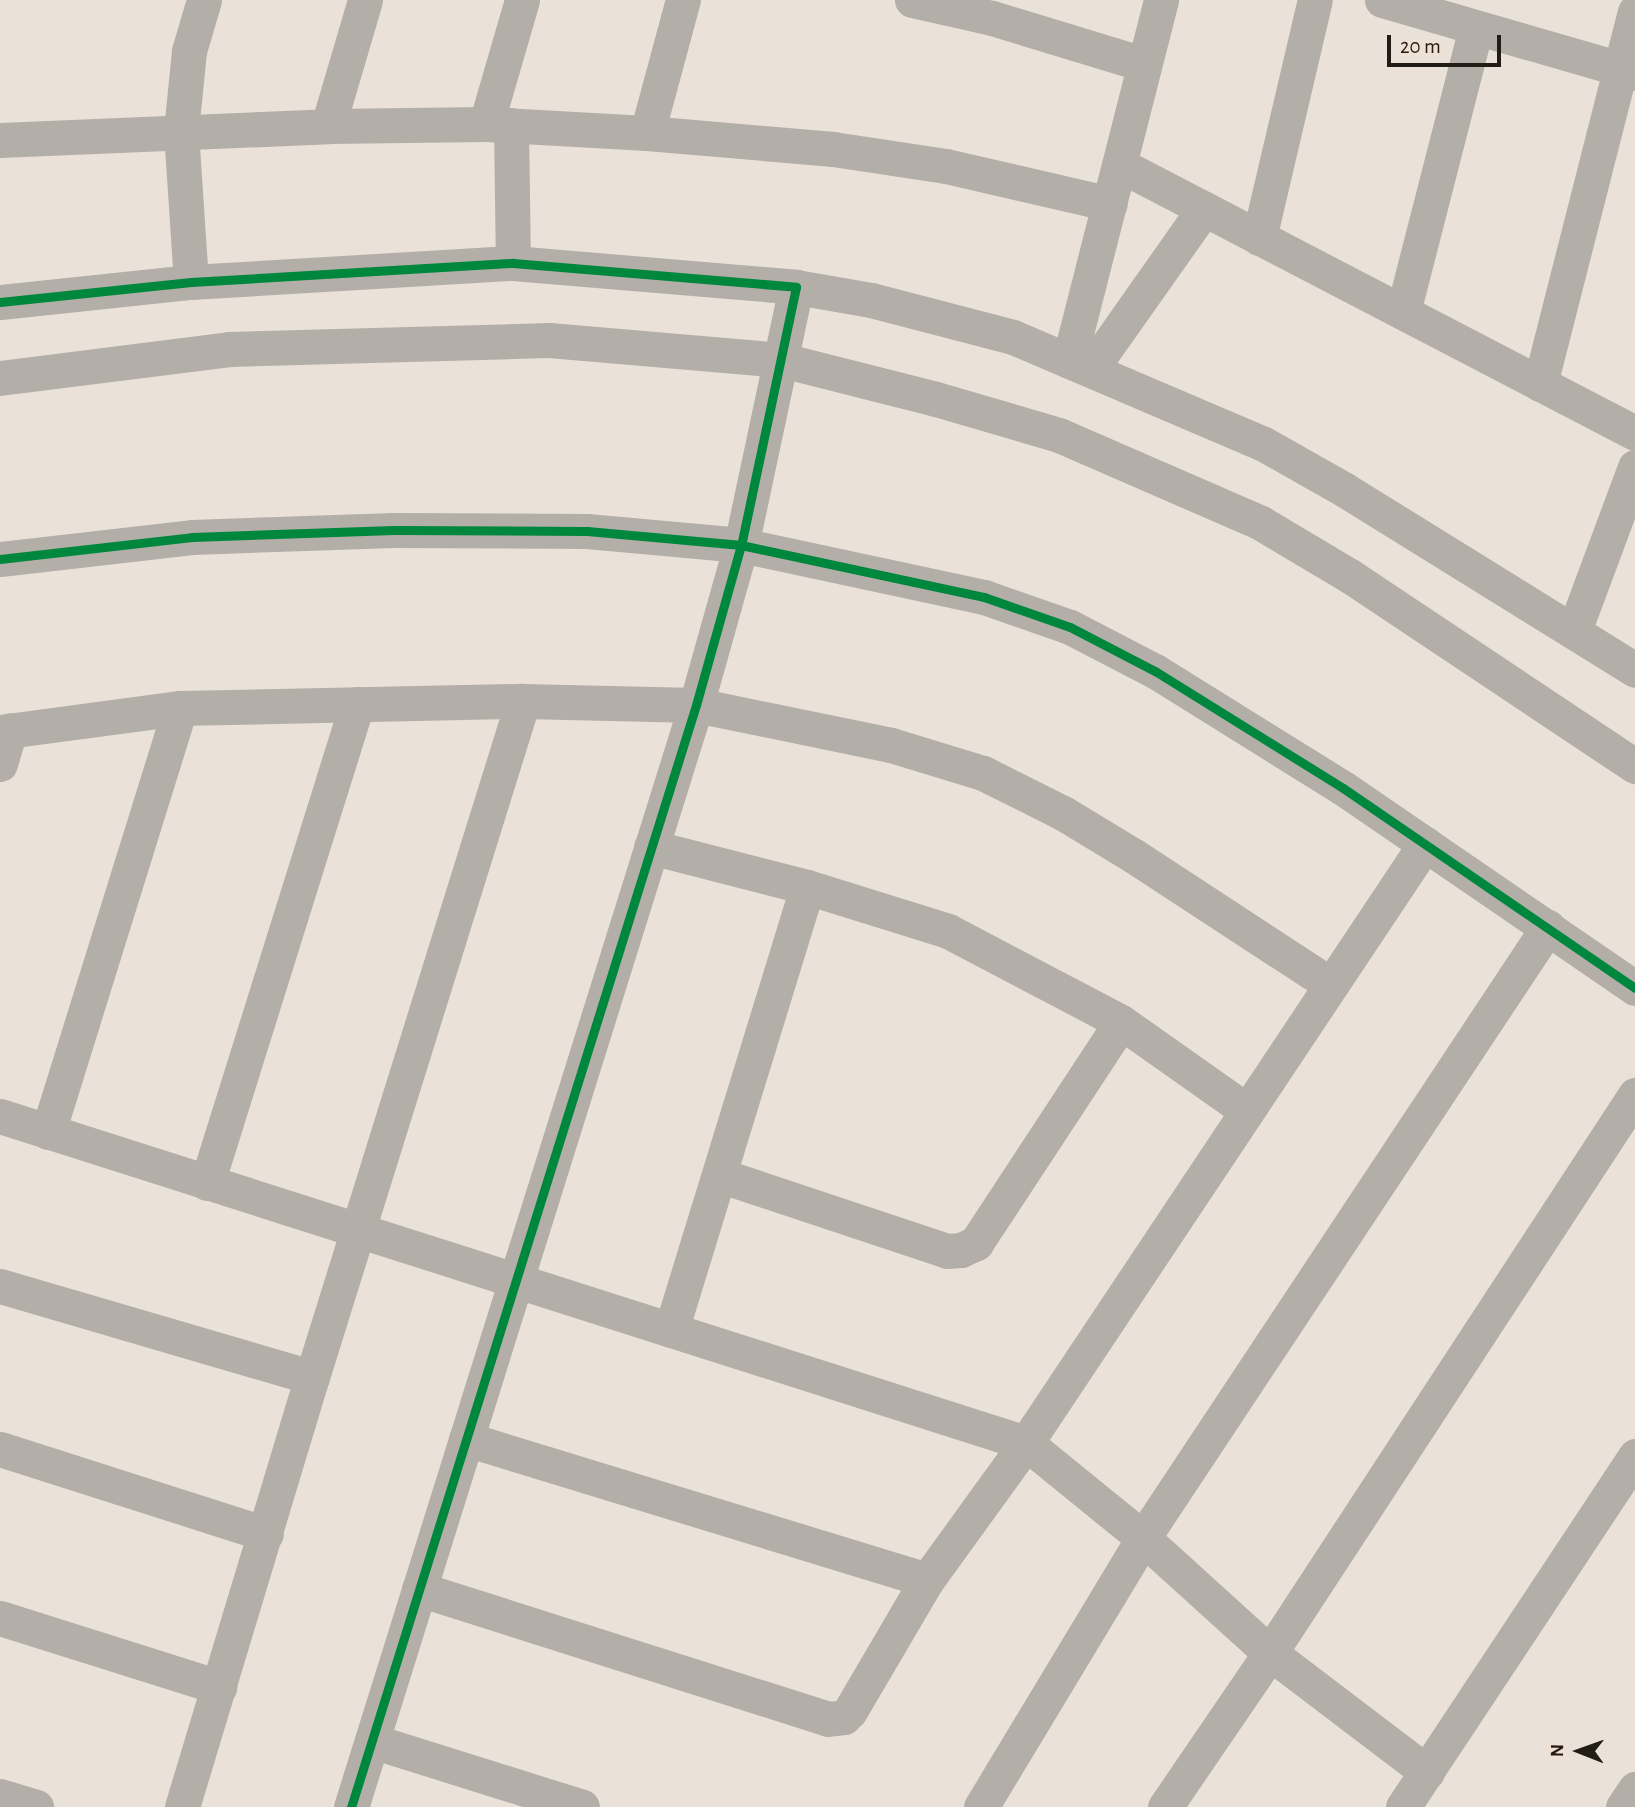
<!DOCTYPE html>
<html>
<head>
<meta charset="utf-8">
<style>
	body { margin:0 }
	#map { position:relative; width:1635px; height:1807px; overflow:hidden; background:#eae1d9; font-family:"Alegreya Sans",sans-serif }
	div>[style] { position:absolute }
	.street>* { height:35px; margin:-17.5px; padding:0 17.5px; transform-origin:17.5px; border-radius:17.5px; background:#b4aea9 }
	.cycleway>* { height:9px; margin:-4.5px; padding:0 4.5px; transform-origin:4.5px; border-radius:4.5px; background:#00873e }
	span { translate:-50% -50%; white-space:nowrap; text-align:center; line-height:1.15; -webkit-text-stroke:5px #f0e1d3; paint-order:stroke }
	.north { position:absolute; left:1544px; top:1716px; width:70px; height:70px; -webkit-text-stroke:5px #f0e1d3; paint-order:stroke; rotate:271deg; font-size:19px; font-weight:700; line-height:28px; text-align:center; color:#221c17 }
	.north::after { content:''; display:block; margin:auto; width:24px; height:32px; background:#221c17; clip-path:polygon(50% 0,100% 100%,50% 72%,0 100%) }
	.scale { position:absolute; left:1387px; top:35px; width:114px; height:32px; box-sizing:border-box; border:4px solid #221c17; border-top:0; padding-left:9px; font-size:21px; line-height:24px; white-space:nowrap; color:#221c17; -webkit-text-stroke:5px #f0e1d3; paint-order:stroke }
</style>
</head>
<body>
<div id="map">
	<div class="street">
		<div style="left:912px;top:0;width:82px;rotate:12.7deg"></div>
		<div style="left:992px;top:18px;width:158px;rotate:16.9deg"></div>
		<div style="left:1382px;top:0;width:263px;rotate:16.1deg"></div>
		<div style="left:486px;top:124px;width:129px;rotate:-73.8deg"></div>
		<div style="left:511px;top:125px;width:138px;rotate:89.2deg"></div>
		<div style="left:328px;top:126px;width:131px;rotate:-73.6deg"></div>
		<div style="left:647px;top:133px;width:138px;rotate:-74.9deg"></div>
		<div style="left:0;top:140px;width:328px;rotate:-2.4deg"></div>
		<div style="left:328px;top:126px;width:158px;rotate:-0.7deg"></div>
		<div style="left:486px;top:124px;width:161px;rotate:3.2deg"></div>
		<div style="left:647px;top:133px;width:187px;rotate:4.9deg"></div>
		<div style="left:833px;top:149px;width:114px;rotate:8.6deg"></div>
		<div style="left:946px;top:166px;width:168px;rotate:13deg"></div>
		<div style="left:1120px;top:165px;width:581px;rotate:27.49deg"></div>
		<div style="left:1259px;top:238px;width:244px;rotate:-76.8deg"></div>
		<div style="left:191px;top:282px;width:151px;rotate:-93.8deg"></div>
		<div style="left:181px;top:131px;width:80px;rotate:-84.3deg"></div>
		<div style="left:189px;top:51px;width:53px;rotate:-73.6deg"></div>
		<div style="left:796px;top:287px;width:76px;rotate:9.8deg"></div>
		<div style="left:871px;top:300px;width:147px;rotate:14.6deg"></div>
		<div style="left:1013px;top:337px;width:271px;rotate:23.1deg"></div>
		<div style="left:1262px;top:443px;width:95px;rotate:29.5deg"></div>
		<div style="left:1345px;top:490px;width:341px;rotate:31.8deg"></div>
		<div style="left:0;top:302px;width:192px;rotate:-6deg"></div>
		<div style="left:191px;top:282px;width:323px;rotate:-3.4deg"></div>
		<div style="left:513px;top:263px;width:284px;rotate:4.8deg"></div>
		<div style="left:796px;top:287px;width:264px;rotate:102deg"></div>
		<div style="left:741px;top:545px;width:166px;rotate:105.7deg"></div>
		<div style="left:696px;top:705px;width:1155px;rotate:107.38deg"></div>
		<div style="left:1403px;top:312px;width:293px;rotate:-75.6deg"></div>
		<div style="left:1069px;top:361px;width:373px;rotate:-75.7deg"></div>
		<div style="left:1091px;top:369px;width:196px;rotate:-54.8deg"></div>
		<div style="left:0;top:378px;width:231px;rotate:-7.2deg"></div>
		<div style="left:229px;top:349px;width:320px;rotate:-1.6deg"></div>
		<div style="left:549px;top:340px;width:234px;rotate:4.9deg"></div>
		<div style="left:782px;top:360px;width:159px;rotate:14.2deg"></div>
		<div style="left:936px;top:399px;width:128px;rotate:16.3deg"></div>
		<div style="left:1059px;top:435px;width:220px;rotate:23.5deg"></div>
		<div style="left:1261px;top:523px;width:104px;rotate:30.8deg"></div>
		<div style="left:1350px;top:576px;width:343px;rotate:33.7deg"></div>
		<div style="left:1540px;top:384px;width:384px;rotate:-75.7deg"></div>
		<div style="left:0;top:559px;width:193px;rotate:-6.5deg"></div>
		<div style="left:192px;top:537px;width:202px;rotate:-2deg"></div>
		<div style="left:394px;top:530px;width:193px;rotate:0.3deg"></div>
		<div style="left:587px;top:531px;width:155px;rotate:5.2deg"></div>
		<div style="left:741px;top:545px;width:249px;rotate:12.1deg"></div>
		<div style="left:984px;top:597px;width:91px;rotate:19.2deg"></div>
		<div style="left:1070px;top:627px;width:96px;rotate:27.4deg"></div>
		<div style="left:1155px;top:671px;width:221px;rotate:31.9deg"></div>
		<div style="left:1343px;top:788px;width:354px;rotate:34.4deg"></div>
		<div style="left:1574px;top:631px;width:175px;rotate:-69.6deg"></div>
		<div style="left:0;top:732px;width:182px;rotate:-7.6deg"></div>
		<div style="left:180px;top:708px;width:343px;rotate:-1.2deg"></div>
		<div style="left:523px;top:701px;width:173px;rotate:1.3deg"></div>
		<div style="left:696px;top:705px;width:199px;rotate:11.6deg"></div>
		<div style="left:891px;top:745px;width:96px;rotate:16.9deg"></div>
		<div style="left:983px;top:773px;width:89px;rotate:26.6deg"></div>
		<div style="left:1063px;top:813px;width:83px;rotate:31.2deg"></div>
		<div style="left:1134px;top:856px;width:235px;rotate:33.2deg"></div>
		<div style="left:0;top:764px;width:35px;rotate:-74deg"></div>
		<div style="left:651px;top:847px;width:161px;rotate:14.4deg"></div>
		<div style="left:807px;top:887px;width:148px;rotate:17.3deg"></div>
		<div style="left:948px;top:931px;width:195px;rotate:27.7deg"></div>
		<div style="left:1121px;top:1022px;width:154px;rotate:35.2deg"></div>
		<div style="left:0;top:1116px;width:1077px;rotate:17.68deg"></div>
		<div style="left:1026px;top:1443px;width:151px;rotate:39.1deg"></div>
		<div style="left:1143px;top:1538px;width:171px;rotate:42.2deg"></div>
		<div style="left:1270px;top:1653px;width:197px;rotate:37.2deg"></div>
		<div style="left:48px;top:1132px;width:444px;rotate:-72.7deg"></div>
		<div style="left:719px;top:1175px;width:240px;rotate:18.4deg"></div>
		<div style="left:947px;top:1251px;width:14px;rotate:-4deg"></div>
		<div style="left:961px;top:1250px;width:17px;rotate:-25deg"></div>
		<div style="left:976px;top:1243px;width:264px;rotate:-56.7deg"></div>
		<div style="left:207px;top:1183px;width:502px;rotate:-72.61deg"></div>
		<div style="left:0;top:1286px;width:325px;rotate:16.3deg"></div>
		<div style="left:671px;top:1330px;width:463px;rotate:-72.9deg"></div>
		<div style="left:466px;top:1439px;width:482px;rotate:17deg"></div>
		<div style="left:0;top:1449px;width:279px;rotate:17.7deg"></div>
		<div style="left:419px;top:1589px;width:429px;rotate:17.6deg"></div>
		<div style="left:828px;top:1719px;width:16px;rotate:-7deg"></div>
		<div style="left:844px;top:1717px;width:8px;rotate:-45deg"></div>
		<div style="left:850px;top:1711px;width:152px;rotate:-59.6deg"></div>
		<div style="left:927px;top:1580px;width:169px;rotate:-54.1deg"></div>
		<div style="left:1026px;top:1443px;width:720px;rotate:-56.33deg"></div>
		<div style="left:0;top:1618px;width:230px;rotate:17.5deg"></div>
		<div style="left:372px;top:1741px;width:220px;rotate:17.4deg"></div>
		<div style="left:0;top:1796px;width:38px;rotate:17deg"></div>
		<div style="left:182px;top:1807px;width:449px;rotate:-73.2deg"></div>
		<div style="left:312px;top:1377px;width:708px;rotate:-72.67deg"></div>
		<div style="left:981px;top:1807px;width:314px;rotate:-58.9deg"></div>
		<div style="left:1143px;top:1538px;width:733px;rotate:-56.46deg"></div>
		<div style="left:1165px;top:1807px;width:186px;rotate:-55.7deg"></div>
		<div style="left:1270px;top:1653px;width:667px;rotate:-56.81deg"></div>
		<div style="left:1403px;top:1807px;width:421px;rotate:-56.5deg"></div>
		<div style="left:1623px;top:1807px;width:22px;rotate:-56deg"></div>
	</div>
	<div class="cycleway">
		<div style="left:0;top:302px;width:192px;rotate:-6deg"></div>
		<div style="left:191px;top:282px;width:323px;rotate:-3.4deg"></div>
		<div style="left:513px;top:263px;width:284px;rotate:4.8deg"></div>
		<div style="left:796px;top:287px;width:264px;rotate:102deg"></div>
		<div style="left:741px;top:545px;width:166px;rotate:105.7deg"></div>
		<div style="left:696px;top:705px;width:1155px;rotate:107.38deg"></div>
		<div style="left:0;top:559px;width:193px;rotate:-6.5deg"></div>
		<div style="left:192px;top:537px;width:202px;rotate:-2deg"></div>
		<div style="left:394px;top:530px;width:193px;rotate:0.3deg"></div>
		<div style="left:587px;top:531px;width:155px;rotate:5.2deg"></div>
		<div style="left:741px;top:545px;width:249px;rotate:12.1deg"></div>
		<div style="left:984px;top:597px;width:91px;rotate:19.2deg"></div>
		<div style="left:1070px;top:627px;width:96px;rotate:27.4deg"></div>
		<div style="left:1155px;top:671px;width:221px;rotate:31.9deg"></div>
		<div style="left:1343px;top:788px;width:354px;rotate:34.4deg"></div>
	</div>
	<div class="north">N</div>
	<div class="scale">20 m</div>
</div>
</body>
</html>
